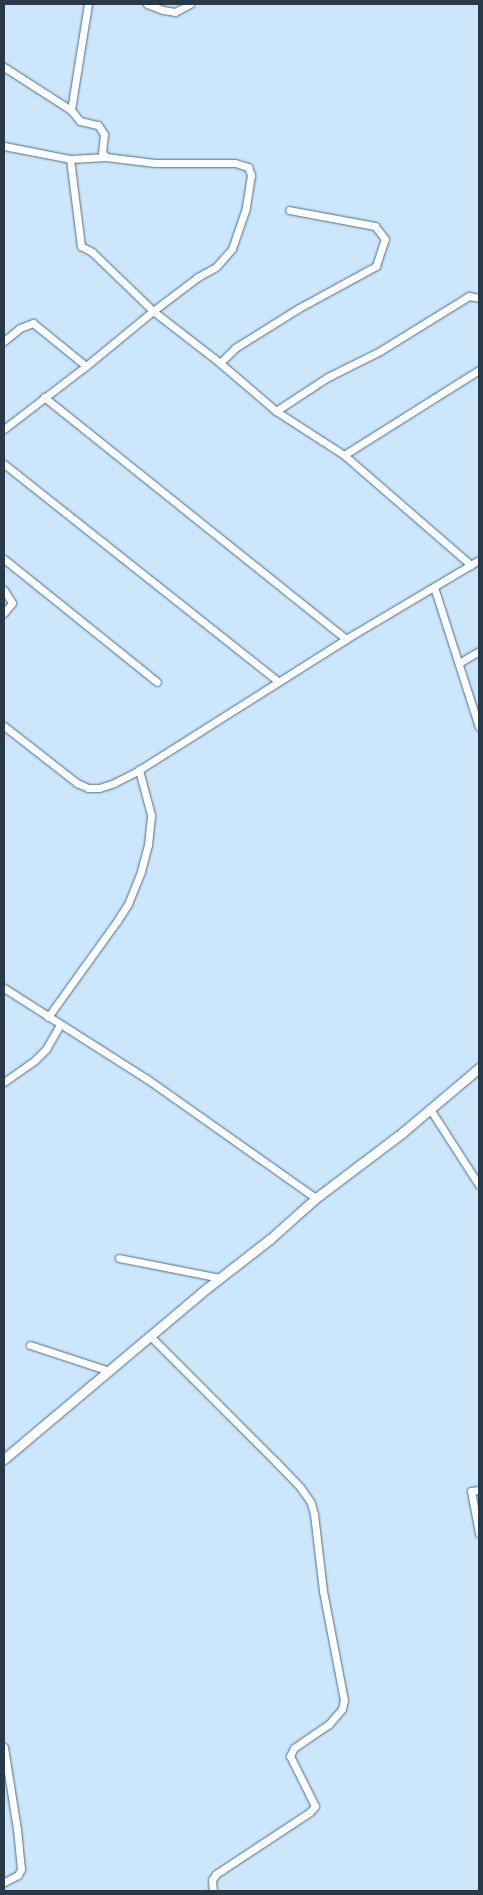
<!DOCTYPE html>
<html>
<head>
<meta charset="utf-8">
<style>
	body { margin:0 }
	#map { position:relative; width:483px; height:1895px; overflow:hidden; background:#cce6fb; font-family:Overpass,sans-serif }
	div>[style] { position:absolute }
	.roads { filter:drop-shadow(0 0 1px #476f8f) drop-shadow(0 0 1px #476f8f) }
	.minor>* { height:7px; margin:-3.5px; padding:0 3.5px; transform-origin:3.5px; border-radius:3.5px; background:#fff }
	.tertiary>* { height:9px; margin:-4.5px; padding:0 4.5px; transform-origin:4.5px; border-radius:4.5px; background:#fff }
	span { translate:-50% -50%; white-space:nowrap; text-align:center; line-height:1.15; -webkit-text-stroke:4px #fff; paint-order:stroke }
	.frame { position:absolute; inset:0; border:5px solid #283a48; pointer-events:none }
</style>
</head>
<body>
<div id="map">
	<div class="roads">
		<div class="minor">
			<div style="left:147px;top:4px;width:17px;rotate:21deg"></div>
			<div style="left:163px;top:10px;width:12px;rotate:9deg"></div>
			<div style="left:175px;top:12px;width:17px;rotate:-28deg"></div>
			<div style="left:4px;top:67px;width:80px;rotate:32.7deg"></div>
			<div style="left:71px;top:110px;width:14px;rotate:51deg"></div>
			<div style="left:80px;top:121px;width:18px;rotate:13deg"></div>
			<div style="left:98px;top:125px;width:11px;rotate:56deg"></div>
			<div style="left:104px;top:134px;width:18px;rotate:96deg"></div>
			<div style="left:102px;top:152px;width:6px;rotate:51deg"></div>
			<div style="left:71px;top:110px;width:107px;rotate:-80.9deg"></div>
			<div style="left:4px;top:146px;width:67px;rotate:11.1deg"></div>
			<div style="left:70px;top:159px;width:36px;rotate:-3deg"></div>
			<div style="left:106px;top:157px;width:49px;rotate:7deg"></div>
			<div style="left:155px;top:163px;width:80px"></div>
			<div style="left:235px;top:163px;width:14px;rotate:17deg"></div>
			<div style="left:248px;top:167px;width:9px;rotate:69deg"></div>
			<div style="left:251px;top:175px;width:33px;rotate:99deg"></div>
			<div style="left:246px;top:208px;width:43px;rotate:108.9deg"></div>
			<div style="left:232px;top:249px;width:24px;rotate:132deg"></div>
			<div style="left:216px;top:267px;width:21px;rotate:151deg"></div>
			<div style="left:198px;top:277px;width:56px;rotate:142.9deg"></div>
			<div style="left:153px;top:311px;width:87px;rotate:140.6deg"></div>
			<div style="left:86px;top:366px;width:103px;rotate:142.5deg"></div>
			<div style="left:70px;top:159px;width:88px;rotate:82.8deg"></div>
			<div style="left:81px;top:246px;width:13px;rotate:29deg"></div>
			<div style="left:92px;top:252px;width:85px;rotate:44deg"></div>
			<div style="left:153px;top:311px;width:85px;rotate:37.8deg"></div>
			<div style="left:220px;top:363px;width:74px;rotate:40.6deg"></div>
			<div style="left:276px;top:411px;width:81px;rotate:32.9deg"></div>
			<div style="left:344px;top:455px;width:168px;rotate:40.9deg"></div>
			<div style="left:4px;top:341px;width:21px;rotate:-39deg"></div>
			<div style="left:20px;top:328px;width:14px;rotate:-21deg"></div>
			<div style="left:33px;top:323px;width:68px;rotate:39.1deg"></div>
			<div style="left:220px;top:363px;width:21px;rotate:-45deg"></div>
			<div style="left:235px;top:348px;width:75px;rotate:-32deg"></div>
			<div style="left:299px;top:308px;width:88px;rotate:-28.6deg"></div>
			<div style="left:376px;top:266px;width:28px;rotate:-72deg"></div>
			<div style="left:385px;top:239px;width:16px;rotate:-128deg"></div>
			<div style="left:375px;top:226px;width:87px;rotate:-169.5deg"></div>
			<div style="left:44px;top:397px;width:387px;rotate:38.7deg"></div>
			<div style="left:276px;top:411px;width:62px;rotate:-33.2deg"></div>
			<div style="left:328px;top:377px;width:58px;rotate:-26.6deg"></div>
			<div style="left:380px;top:351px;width:105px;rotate:-31.7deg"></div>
			<div style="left:469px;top:296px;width:10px;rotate:11deg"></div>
			<div style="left:344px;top:455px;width:160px;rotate:-32.2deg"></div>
			<div style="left:4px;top:464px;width:350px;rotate:38.4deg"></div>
			<div style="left:4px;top:559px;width:196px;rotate:38.8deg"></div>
			<div style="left:434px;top:587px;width:147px;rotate:72.2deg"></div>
			<div style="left:4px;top:590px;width:15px;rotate:58deg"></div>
			<div style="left:12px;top:603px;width:13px;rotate:129deg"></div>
			<div style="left:459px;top:663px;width:23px;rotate:-31deg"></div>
			<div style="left:4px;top:726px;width:93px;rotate:38deg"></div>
			<div style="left:77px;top:783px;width:12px;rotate:24deg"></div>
			<div style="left:88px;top:788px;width:11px"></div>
			<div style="left:99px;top:788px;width:16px;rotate:-18deg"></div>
			<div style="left:114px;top:783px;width:28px;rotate:-27deg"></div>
			<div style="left:139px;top:770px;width:245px;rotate:-32.3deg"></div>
			<div style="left:346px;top:639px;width:155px;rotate:-30.7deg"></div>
			<div style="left:4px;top:988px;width:169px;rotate:32.5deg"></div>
			<div style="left:147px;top:1079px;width:207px;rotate:35.2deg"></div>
			<div style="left:48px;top:1017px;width:118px;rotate:-54.3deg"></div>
			<div style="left:117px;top:921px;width:20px;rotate:-57deg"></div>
			<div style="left:128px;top:904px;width:35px;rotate:-68deg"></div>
			<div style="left:141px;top:871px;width:27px;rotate:-75deg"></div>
			<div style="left:148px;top:845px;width:30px;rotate:-84deg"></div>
			<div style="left:151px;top:815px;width:47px;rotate:-104.9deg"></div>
			<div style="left:4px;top:1082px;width:38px;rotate:-35deg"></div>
			<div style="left:35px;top:1060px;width:16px;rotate:-45deg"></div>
			<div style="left:46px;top:1049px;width:28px;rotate:-60deg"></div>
			<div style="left:430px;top:1109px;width:90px;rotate:57.2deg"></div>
			<div style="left:119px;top:1258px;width:103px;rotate:11.2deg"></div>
			<div style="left:150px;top:1336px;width:178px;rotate:45deg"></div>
			<div style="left:276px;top:1462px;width:35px;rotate:46deg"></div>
			<div style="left:300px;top:1487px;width:19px;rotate:55deg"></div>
			<div style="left:311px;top:1503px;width:11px;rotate:75deg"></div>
			<div style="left:314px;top:1514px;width:78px;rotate:83.3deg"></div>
			<div style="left:323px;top:1591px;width:111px;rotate:79.1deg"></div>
			<div style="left:344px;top:1700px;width:9px;rotate:103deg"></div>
			<div style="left:342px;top:1709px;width:20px;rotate:131deg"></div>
			<div style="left:329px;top:1724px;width:42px;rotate:145.6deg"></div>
			<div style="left:294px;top:1748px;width:9px;rotate:117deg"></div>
			<div style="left:290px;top:1756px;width:56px;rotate:63.4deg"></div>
			<div style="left:315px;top:1806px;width:8px;rotate:130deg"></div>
			<div style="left:310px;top:1812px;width:113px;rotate:146.6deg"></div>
			<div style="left:216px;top:1874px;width:7px;rotate:124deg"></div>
			<div style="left:212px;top:1880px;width:11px;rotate:85deg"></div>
			<div style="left:30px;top:1345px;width:83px;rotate:18.2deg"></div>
			<div style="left:479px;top:1490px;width:8px;rotate:173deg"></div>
			<div style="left:471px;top:1491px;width:43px;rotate:79.2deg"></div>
			<div style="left:4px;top:1747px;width:83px;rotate:81deg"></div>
			<div style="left:17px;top:1829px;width:40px;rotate:84.3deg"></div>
			<div style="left:21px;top:1869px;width:7px;rotate:117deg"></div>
			<div style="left:18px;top:1875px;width:16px;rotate:153deg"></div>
		</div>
		<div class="tertiary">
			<div style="left:4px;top:1459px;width:259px;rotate:-40.1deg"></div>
			<div style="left:202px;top:1292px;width:86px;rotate:-37.9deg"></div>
			<div style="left:270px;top:1239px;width:62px;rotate:-41.7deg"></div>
			<div style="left:316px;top:1198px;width:108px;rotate:-37.1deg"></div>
			<div style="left:402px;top:1133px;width:101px;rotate:-40.2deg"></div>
		</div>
	</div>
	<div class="frame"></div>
</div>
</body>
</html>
